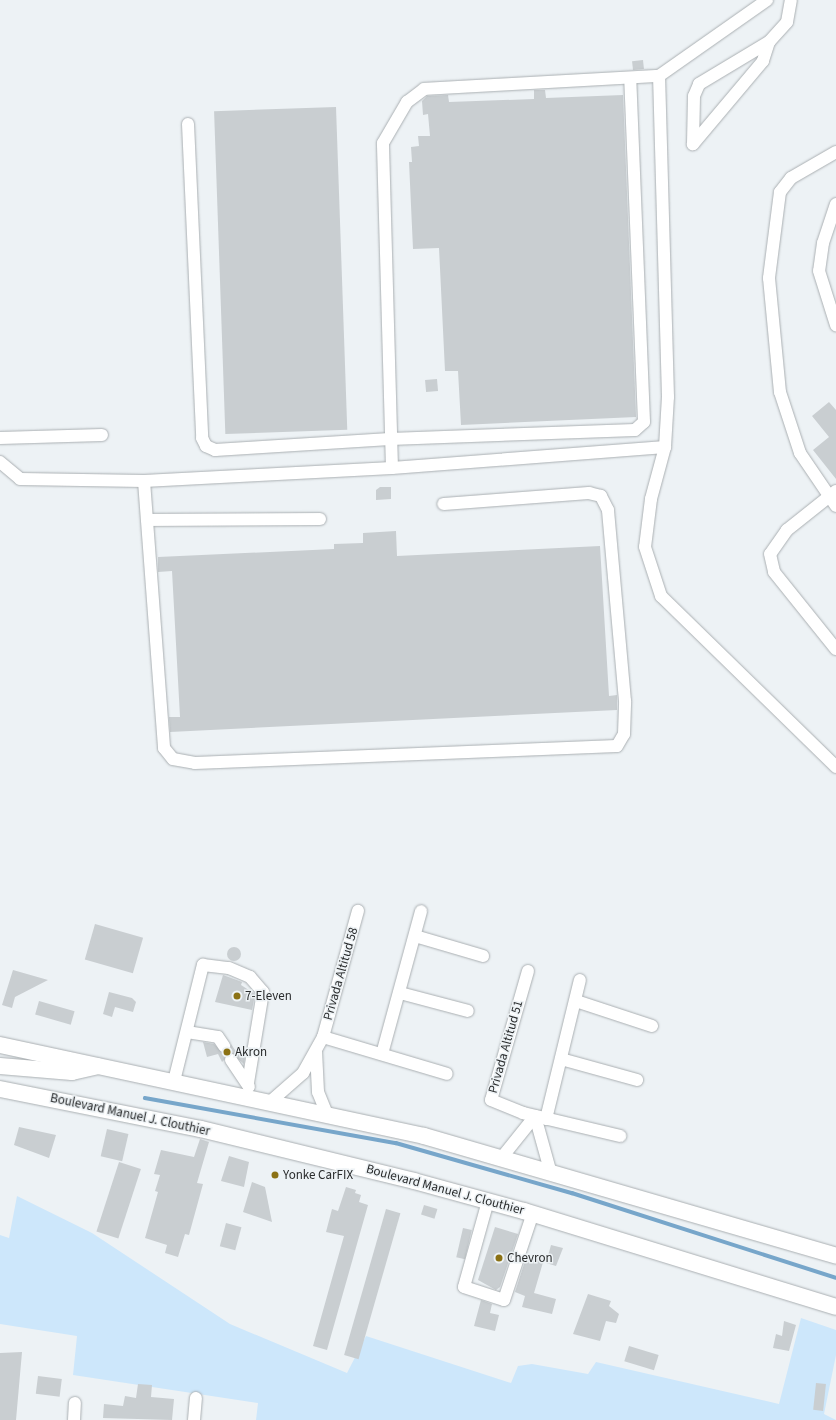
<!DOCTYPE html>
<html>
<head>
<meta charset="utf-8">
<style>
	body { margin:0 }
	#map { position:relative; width:836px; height:1420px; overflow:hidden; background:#edf2f5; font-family:"Source Sans 3",sans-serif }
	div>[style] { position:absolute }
	.green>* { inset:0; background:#cde7fb }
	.stream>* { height:3.5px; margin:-1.75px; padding:0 1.75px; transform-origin:1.75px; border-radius:1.75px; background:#77a6ca }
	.building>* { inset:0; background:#c9ced1; transform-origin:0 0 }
	.round { border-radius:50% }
	.roads { filter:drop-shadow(0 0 1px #aaafb2) drop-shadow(0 0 1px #aaafb2) }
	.minor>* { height:12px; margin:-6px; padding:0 6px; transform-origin:6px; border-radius:6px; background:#fff }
	.major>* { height:16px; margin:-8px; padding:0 8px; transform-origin:8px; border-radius:8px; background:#fff }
	.dots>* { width:11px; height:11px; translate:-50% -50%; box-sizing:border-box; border:2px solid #edf2f5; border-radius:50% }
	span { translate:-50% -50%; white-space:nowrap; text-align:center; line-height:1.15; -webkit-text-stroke:3px #edf2f5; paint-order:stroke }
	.street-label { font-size:13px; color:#292b2c }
	.poi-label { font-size:13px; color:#292b2c }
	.left { translate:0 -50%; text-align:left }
</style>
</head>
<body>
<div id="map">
	<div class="green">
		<div style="clip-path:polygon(17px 1196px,92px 1233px,230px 1324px,347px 1373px,366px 1336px,511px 1383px,518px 1366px,532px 1364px,588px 1374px,596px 1362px,779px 1404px,801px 1318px,836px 1330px,836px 1355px,824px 1414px,836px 1420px,256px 1420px,258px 1403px,73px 1375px,77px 1336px,0 1324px,0 1235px,9px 1238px)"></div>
	</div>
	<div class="stream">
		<div style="left:145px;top:1098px;width:255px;rotate:10.2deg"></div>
		<div style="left:396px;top:1143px;width:183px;rotate:15.9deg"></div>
		<div style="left:572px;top:1193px;width:277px;rotate:17.8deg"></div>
	</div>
	<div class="building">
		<div style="left:643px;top:60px;width:9px;height:11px;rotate:84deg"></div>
		<div style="clip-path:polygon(534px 90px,545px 90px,546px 98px,623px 95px,636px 417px,461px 425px,458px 371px,445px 371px,439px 248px,413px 249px,409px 162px,412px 162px,411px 147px,419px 146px,418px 136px,430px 136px,428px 114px,423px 115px,422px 101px,427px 96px,448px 95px,449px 102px,534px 99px)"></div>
		<div style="left:336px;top:107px;width:323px;height:122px;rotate:88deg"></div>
		<div style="left:437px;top:379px;width:12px;height:12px;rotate:85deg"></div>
		<div style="clip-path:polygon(829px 402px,836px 410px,836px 479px,813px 450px,829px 437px,812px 416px)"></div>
		<div style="clip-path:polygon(380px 487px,391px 487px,391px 499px,376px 500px,376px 490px)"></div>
		<div style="clip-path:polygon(396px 531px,397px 556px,600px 546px,609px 696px,617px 695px,617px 710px,170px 732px,169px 717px,180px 717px,172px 571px,158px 572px,158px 557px,334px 549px,334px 544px,363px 543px,363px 533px)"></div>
		<div style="left:95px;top:924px;width:50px;height:37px;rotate:16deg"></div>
		<div class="round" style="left:227px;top:947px;width:14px;height:14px"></div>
		<div style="clip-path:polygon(13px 970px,48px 980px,15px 997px,12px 1008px,2px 1005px)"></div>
		<div style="clip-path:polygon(223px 975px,242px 982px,241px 985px,255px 994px,252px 1010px,215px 1002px)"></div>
		<div style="clip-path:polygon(109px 992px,132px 998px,136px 1002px,133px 1012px,115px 1007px,112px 1017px,103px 1014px)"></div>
		<div style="left:39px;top:1001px;width:37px;height:14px;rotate:16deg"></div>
		<div style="clip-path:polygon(203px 1042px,214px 1044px,224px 1053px,231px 1050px,231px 1044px,235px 1050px,246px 1048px,244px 1064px,231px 1053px,222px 1062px,218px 1054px,207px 1057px)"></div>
		<div style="clip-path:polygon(19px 1127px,56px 1135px,49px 1158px,14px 1145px)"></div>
		<div style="left:107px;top:1129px;width:22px;height:28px;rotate:13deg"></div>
		<div style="clip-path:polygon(200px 1139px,209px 1142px,197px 1183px,203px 1184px,189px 1235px,185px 1234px,178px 1257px,165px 1253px,167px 1245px,145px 1238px,158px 1192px,155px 1191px,160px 1175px,154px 1174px,161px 1150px,194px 1157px)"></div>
		<div style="clip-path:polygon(229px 1156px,249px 1162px,244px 1187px,221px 1181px)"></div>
		<div style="left:119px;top:1162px;width:23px;height:73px;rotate:18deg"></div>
		<div style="clip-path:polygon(252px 1182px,265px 1187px,272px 1222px,243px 1212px)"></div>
		<div style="clip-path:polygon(346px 1187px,356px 1190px,355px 1193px,361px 1195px,359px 1202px,368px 1205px,327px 1350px,313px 1346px,344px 1236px,326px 1232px,332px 1209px,338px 1211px)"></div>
		<div style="left:424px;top:1205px;width:14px;height:10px;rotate:17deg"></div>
		<div style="left:386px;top:1209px;width:15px;height:152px;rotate:16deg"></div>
		<div style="left:226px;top:1223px;width:16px;height:24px;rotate:15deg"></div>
		<div style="clip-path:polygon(495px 1227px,518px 1234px,500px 1287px,496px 1290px,478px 1280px)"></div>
		<div style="left:463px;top:1228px;width:9px;height:30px;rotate:13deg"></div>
		<div style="clip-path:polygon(551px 1245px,563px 1248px,556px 1266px,546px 1263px)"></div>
		<div style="clip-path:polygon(527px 1255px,544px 1259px,534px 1293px,556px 1299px,552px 1314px,522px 1307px,525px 1296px,515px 1292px)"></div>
		<div style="clip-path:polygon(588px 1294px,611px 1301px,609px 1306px,619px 1314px,616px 1323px,606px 1321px,600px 1341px,573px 1334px)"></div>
		<div style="clip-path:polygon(481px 1300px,492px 1304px,490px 1313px,499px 1315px,495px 1331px,474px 1326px)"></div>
		<div style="clip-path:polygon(784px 1321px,796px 1325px,789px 1351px,773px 1348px,776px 1334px,782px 1336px)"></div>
		<div style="left:629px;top:1346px;width:31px;height:16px;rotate:17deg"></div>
		<div style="clip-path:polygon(22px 1352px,16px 1420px,0 1420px,0 1353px)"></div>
		<div style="left:38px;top:1376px;width:24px;height:18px;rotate:7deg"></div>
		<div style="left:816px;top:1383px;width:10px;height:27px;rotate:6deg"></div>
		<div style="clip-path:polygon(138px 1384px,152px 1385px,151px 1397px,174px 1399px,172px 1420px,103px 1418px,104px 1404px,123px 1406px,125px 1396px,136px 1398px)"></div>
	</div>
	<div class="roads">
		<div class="minor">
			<div style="left:769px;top:42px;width:20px;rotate:108deg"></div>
			<div style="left:763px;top:61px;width:109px;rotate:130.1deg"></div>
			<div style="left:693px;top:144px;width:48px;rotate:-88.8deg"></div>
			<div style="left:694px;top:96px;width:13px;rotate:-67deg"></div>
			<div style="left:699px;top:84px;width:82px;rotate:-31deg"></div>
			<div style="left:769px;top:42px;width:27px;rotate:-48deg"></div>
			<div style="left:787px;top:22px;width:22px;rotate:-80deg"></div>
			<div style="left:188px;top:124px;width:314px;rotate:87.4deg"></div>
			<div style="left:202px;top:438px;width:9px;rotate:63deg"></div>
			<div style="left:206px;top:446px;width:10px;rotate:24deg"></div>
			<div style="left:215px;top:450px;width:175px;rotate:-3.6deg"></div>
			<div style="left:390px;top:439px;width:245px;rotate:-2.1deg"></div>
			<div style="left:635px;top:430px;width:12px;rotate:-42deg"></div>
			<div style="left:644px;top:422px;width:343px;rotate:-92.3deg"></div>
			<div style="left:836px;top:152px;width:52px;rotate:150deg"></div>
			<div style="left:791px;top:178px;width:18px;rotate:128deg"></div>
			<div style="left:780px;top:192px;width:87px;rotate:97.3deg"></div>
			<div style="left:769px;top:278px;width:115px;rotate:84.5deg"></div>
			<div style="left:780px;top:392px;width:64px;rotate:71.8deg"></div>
			<div style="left:800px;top:453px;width:64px;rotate:55.8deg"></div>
			<div style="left:836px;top:204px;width:41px;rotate:108.4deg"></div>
			<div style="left:823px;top:243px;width:28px;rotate:98deg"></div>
			<div style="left:819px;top:271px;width:57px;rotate:72.5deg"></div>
			<div style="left:0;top:438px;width:102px;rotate:-1.7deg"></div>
			<div style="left:665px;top:447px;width:54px;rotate:105.1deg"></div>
			<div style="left:651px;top:499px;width:48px;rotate:97.1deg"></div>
			<div style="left:645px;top:547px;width:52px;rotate:71.9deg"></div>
			<div style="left:661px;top:596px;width:245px;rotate:44.3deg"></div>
			<div style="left:0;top:462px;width:26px;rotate:40deg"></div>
			<div style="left:20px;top:479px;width:124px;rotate:0.9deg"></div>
			<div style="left:144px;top:481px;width:248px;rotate:-3deg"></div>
			<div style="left:392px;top:468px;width:274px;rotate:-4.4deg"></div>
			<div style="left:665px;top:447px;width:50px;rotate:-86.6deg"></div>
			<div style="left:668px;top:397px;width:321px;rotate:-91.6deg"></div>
			<div style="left:659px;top:76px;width:132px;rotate:-35.1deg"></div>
			<div style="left:392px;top:468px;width:325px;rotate:-91.6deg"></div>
			<div style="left:383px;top:143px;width:48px;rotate:-59.7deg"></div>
			<div style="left:407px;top:102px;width:21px;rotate:-37deg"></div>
			<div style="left:424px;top:89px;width:235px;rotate:-3.2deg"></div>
			<div style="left:144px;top:481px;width:268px;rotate:85.7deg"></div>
			<div style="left:164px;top:748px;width:14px;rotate:51deg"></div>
			<div style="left:173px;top:759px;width:22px;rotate:10deg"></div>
			<div style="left:195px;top:763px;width:422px;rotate:-2.3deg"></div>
			<div style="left:617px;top:746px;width:14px;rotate:-60deg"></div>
			<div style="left:624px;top:734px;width:33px;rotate:-88deg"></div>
			<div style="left:625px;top:701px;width:192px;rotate:-95.1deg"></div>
			<div style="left:608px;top:510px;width:16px;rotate:-117deg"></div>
			<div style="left:601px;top:496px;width:12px;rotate:-166deg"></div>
			<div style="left:589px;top:493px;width:146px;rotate:175.7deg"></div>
			<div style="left:836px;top:491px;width:63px;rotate:141.5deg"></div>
			<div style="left:787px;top:530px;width:29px;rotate:125deg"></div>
			<div style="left:770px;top:554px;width:18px;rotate:77deg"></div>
			<div style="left:774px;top:572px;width:99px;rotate:51.2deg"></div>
			<div style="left:147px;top:520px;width:173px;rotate:-0.3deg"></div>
			<div style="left:415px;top:936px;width:71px;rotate:16.4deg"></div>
			<div style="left:528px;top:971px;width:134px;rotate:106deg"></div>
			<div style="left:491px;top:1100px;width:35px;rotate:22deg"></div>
			<div style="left:523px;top:1113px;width:100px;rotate:13.3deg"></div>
			<div style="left:400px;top:993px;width:70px;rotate:14.8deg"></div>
			<div style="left:576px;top:1001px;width:80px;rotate:18.2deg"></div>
			<div style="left:187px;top:1032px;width:31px;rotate:9deg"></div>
			<div style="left:218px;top:1037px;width:11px;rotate:56deg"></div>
			<div style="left:323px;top:1037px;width:129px;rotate:16.6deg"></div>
			<div style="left:316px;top:1051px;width:41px;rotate:87.2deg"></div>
			<div style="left:318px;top:1092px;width:24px;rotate:68deg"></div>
			<div style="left:382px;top:1054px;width:148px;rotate:-74.7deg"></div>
			<div style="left:561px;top:1059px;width:79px;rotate:15.4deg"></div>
			<div style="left:231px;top:1060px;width:32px;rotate:56deg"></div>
			<div style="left:174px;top:1081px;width:120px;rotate:-76deg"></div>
			<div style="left:203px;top:965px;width:26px;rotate:7deg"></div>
			<div style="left:229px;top:968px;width:23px;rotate:23deg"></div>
			<div style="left:250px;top:977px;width:20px;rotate:49deg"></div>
			<div style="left:263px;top:992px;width:92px;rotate:99.4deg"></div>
			<div style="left:270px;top:1102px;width:44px;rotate:-41.3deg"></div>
			<div style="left:303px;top:1073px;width:41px;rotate:-60.9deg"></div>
			<div style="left:323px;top:1037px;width:131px;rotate:-74.5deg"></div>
			<div style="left:546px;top:1119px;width:143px;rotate:-76.3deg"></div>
			<div style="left:503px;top:1156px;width:51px;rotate:-51.3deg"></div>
			<div style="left:535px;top:1116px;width:56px;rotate:74.5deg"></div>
			<div style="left:488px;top:1201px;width:89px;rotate:105.6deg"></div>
			<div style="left:464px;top:1287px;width:42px;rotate:18deg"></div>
			<div style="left:504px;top:1300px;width:92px;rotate:-71.6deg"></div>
			<div style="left:74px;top:1420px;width:17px;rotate:-87deg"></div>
			<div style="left:194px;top:1420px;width:22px;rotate:-85deg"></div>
		</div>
		<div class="major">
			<div style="left:0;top:1045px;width:434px;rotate:12.1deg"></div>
			<div style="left:424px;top:1136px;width:429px;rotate:16.2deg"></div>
			<div style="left:0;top:1066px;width:72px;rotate:4.8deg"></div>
			<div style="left:72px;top:1072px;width:26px;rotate:-13deg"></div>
			<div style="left:0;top:1089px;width:205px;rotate:11.3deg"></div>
			<div style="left:201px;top:1129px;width:219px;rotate:13.7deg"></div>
			<div style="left:414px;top:1181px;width:114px;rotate:15.3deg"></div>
			<div style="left:524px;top:1211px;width:326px;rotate:17.1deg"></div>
		</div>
	</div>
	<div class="dots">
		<div style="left:237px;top:996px;background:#8b7114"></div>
		<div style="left:227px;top:1052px;background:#8b7114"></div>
		<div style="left:275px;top:1175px;background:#8b7114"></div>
		<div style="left:499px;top:1258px;background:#8b7114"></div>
	</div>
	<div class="street-label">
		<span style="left:341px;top:974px;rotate:-74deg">Privada Altitud 58</span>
		<span style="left:506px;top:1047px;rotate:-74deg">Privada Altitud 51</span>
		<span style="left:130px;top:1115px;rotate:12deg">Boulevard Manuel J. Clouthier</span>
		<span style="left:445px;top:1190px;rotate:15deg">Boulevard Manuel J. Clouthier</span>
	</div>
	<div class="poi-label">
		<span class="left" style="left:245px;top:996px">7-Eleven</span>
		<span class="left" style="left:235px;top:1052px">Akron</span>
		<span class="left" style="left:283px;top:1175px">Yonke CarFIX</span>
		<span class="left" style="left:507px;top:1258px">Chevron</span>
	</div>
</div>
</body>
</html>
